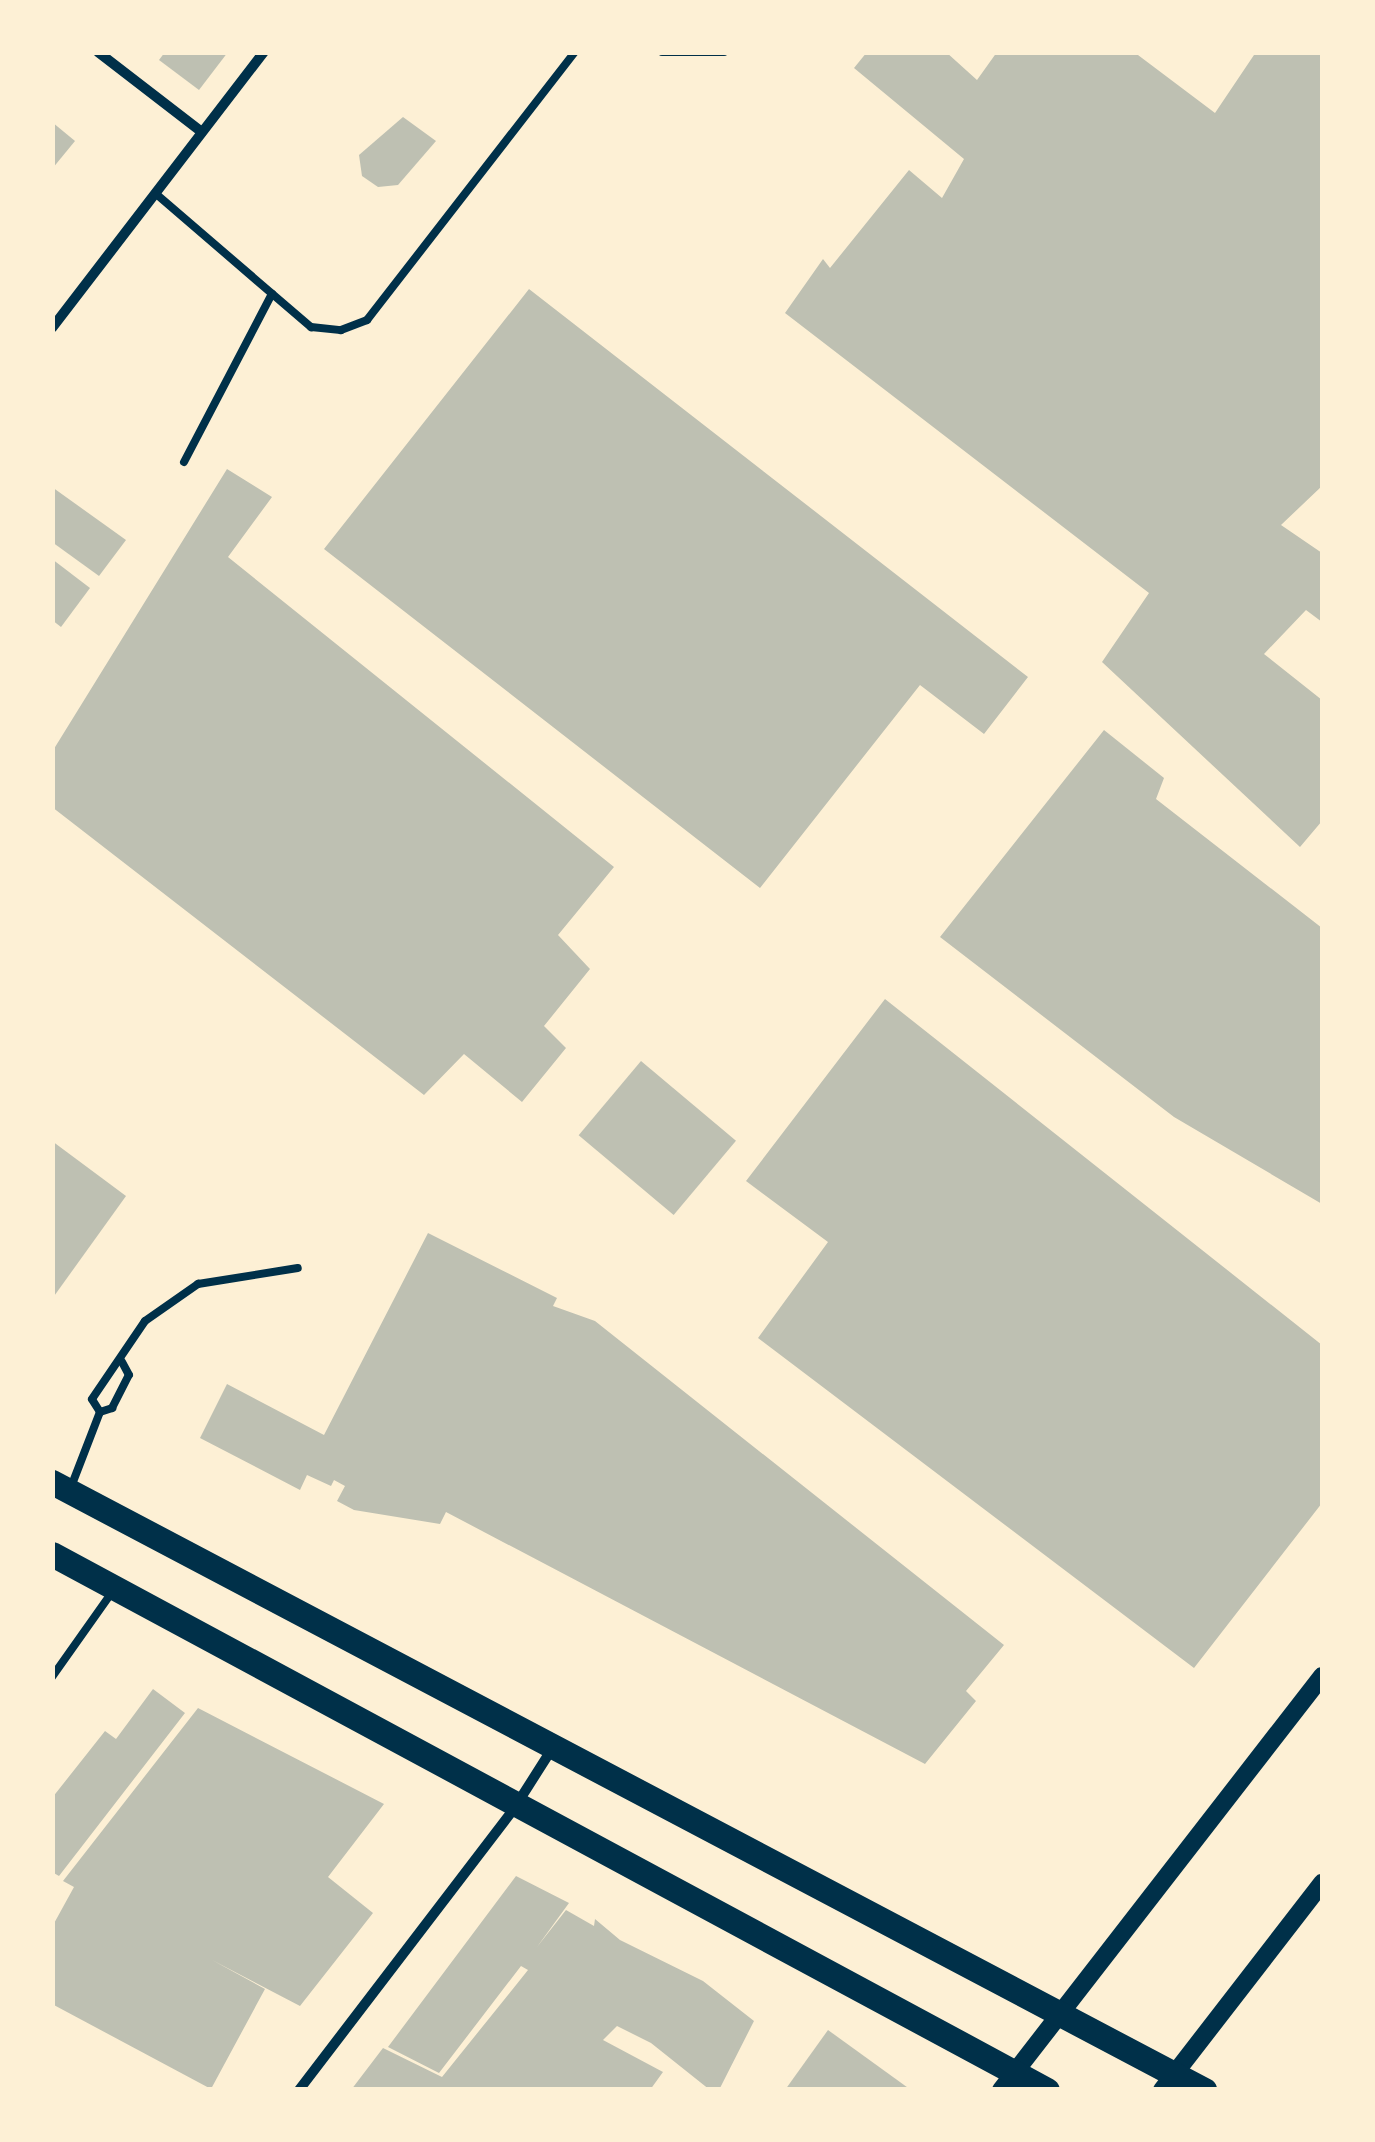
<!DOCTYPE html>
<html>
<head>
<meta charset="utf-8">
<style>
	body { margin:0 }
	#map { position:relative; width:1375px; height:2142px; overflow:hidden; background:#fdf0d5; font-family:Montserrat,sans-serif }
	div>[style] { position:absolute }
	.building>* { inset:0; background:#bec0b2; transform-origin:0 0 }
	.service>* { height:8px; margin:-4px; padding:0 4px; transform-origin:4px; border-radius:4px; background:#003049 }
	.minor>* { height:10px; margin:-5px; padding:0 5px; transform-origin:5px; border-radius:5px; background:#003049 }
	.tertiary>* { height:18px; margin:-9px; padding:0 9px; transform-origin:9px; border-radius:9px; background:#003049 }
	.primary>* { height:25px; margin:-12.5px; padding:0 12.5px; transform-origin:12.5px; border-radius:12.5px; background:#003049 }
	span { translate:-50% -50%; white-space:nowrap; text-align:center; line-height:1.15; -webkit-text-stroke:10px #fdf0d5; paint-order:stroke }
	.frame { position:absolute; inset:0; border:55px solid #fdf0d5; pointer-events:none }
</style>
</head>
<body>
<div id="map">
	<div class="building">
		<div style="clip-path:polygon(165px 52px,228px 52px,199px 90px,159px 60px)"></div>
		<div style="clip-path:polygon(867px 52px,946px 52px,977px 80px,997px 52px,1134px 52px,1215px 113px,1256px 52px,1322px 52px,1322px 486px,1281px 525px,1322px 553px,1322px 622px,1306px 610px,1264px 654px,1322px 700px,1322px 821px,1300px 847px,1102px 662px,1149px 593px,785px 313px,823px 259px,830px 268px,909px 170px,942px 198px,964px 159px,854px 68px)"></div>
		<div style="clip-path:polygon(403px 117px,436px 141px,398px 185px,378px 187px,362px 176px,359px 155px)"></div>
		<div style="clip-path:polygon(52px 122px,75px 141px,52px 169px)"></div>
		<div style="clip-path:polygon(529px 289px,1028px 677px,984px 734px,920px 685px,760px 888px,324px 549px)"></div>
		<div style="clip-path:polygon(227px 469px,272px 497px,228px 557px,614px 867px,558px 935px,590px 969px,544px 1026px,566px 1048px,522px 1102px,464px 1054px,424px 1095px,52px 807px,52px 752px)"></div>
		<div style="clip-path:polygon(52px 487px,126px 540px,99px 576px,52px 542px)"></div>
		<div style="clip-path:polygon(52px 559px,90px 588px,61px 627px,52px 620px)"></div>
		<div style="clip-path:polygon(1104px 730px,1164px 778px,1156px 799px,1322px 928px,1322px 1204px,1174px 1117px,940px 937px)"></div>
		<div style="clip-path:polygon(885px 999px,1322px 1345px,1322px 1503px,1194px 1668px,758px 1338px,828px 1242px,746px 1181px)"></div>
		<div style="left:641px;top:1061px;width:124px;height:97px;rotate:40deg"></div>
		<div style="clip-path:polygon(52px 1141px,126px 1196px,52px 1299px)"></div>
		<div style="clip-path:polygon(428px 1233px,557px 1298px,553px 1306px,595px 1321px,1004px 1645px,966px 1691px,976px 1701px,925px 1764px,446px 1512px,440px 1524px,354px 1510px,337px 1501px,345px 1486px,334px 1480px,331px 1486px,307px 1475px,300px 1490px,200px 1438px,227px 1384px,324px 1435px)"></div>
		<div style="clip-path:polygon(153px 1689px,185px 1713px,59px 1876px,52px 1872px,52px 1798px,105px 1731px,116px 1739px)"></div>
		<div style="clip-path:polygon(198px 1708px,384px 1804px,328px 1877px,373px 1913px,300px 2006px,212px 1960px,265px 1989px,211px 2089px,52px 2004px,52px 1927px,74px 1887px,63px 1881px)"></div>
		<div style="clip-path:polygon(516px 1876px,569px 1903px,537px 1947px,566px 1910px,594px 1926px,595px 1919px,620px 1940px,703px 1981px,754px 2021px,719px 2090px,710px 2090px,651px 2043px,617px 2026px,603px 2040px,663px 2072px,650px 2090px,351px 2090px,383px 2048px,442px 2077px,528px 1970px,521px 1966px,439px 2073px,388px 2047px)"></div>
		<div style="clip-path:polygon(828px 2030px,911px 2090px,785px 2090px)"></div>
	</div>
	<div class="service">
		<div style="left:662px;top:52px;width:62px"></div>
		<div style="left:155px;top:193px;width:206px;rotate:40.7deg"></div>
		<div style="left:311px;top:327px;width:30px;rotate:6deg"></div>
		<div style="left:341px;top:330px;width:28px;rotate:-21deg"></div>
		<div style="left:367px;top:320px;width:339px;rotate:-52.2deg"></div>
		<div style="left:184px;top:462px;width:190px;rotate:-62.4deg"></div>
		<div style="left:100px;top:1412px;width:15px;rotate:-122deg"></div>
		<div style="left:92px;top:1399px;width:94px;rotate:-55.8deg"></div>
		<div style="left:145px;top:1321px;width:65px;rotate:-34.9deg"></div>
		<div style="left:198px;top:1284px;width:101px;rotate:-9.1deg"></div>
		<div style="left:71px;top:1487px;width:80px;rotate:-68.9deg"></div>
		<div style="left:100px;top:1412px;width:13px;rotate:-18deg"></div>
		<div style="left:112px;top:1408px;width:37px;rotate:-63deg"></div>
		<div style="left:129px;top:1375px;width:15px;rotate:-118deg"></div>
		<div style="left:52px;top:1677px;width:105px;rotate:-54.7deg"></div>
	</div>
	<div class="minor">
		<div style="left:98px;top:52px;width:131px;rotate:37.6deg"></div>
		<div style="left:52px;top:328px;width:348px;rotate:-52.5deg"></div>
		<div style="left:299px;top:2090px;width:356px;rotate:-52.6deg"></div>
		<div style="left:515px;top:1807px;width:69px;rotate:-57.5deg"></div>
	</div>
	<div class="tertiary">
		<div style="left:1001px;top:2090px;width:524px;rotate:-52.21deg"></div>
		<div style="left:1162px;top:2090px;width:262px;rotate:-52.3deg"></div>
	</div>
	<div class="primary">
		<div style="left:52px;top:1482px;width:1303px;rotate:27.82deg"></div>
		<div style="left:52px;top:1554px;width:1130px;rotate:28.31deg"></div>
	</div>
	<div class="frame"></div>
</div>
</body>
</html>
